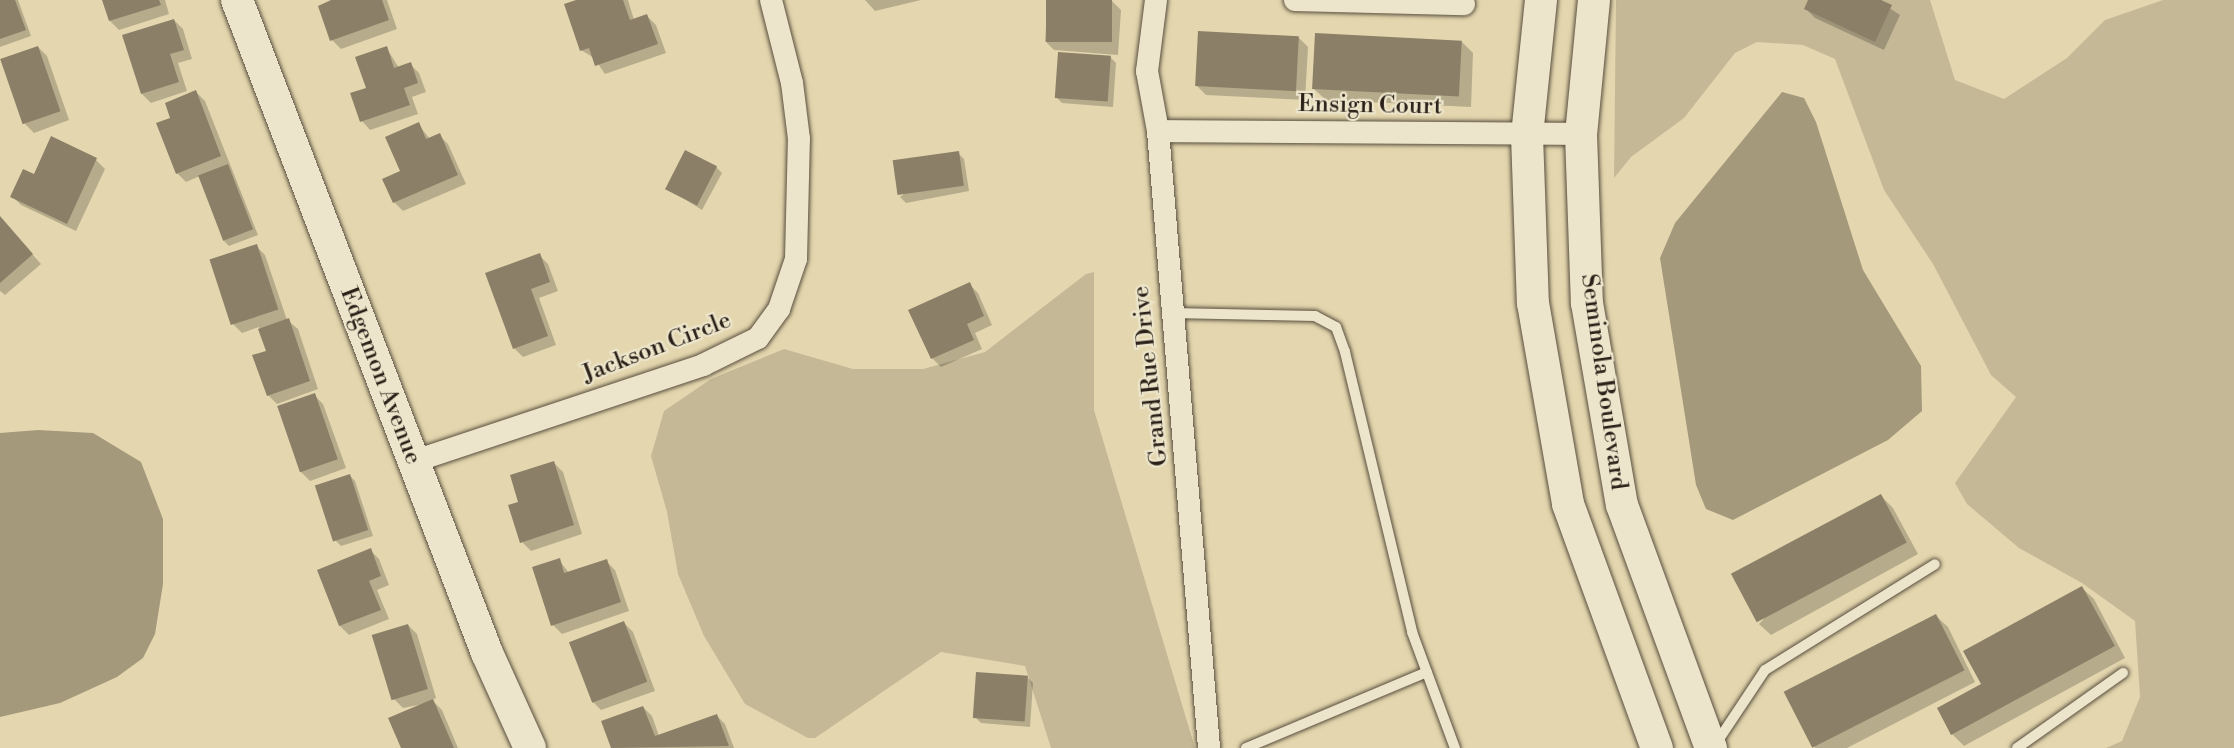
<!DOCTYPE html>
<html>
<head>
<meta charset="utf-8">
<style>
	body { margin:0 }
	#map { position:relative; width:2234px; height:748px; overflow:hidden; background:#e4d7af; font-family:"Libre Bodoni",serif }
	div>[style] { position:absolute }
	.green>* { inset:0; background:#c5b896 }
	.water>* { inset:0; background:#a5997c }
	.shadow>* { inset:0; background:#0003 }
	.building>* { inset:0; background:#8b8067; transform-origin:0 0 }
	.roads { filter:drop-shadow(0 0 2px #594e3e) drop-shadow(0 0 2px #594e3e) }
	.lane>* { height:10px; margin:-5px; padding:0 5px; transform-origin:5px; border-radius:5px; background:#ede5cb }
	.street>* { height:22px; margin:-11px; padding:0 11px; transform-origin:11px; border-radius:11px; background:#ede5cb }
	.secondary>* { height:32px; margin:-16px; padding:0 16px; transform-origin:16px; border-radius:16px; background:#ede5cb }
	span { translate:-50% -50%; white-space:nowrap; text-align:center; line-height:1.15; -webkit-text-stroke:4.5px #ede5cb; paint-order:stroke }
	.street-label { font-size:24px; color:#2b2119 }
</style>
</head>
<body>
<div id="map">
	<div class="green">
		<div style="clip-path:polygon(1616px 0,1930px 0,1955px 80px,2004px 99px,2067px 58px,2105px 20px,2163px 0,2234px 0,2234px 748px,2106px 748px,2122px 741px,2140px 697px,2135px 621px,2082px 583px,2019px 548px,1967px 504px,1955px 483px,2016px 397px,1991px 375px,1933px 264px,1884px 190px,1835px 59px,1803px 45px,1757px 42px,1735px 53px,1684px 118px,1631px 157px,1614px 178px)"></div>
		<div style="clip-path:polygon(1094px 272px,1094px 410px,1195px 748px,1051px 748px,1025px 666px,941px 652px,815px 738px,808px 738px,745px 704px,704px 636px,678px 574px,667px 512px,651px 456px,664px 411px,711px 379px,784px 349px,853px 369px,923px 369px,985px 352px,1086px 274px)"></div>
	</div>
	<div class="water">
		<div style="clip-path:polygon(1782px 92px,1804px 98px,1816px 122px,1863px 270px,1921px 366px,1922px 411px,1888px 440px,1733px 520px,1706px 509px,1696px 485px,1660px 258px,1675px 223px)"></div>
		<div style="clip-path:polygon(38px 430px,93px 433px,141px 462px,163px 519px,163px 584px,155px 634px,143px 658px,117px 677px,60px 703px,0 717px,0 433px)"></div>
	</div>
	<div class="shadow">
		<div style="clip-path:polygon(0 0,18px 0,31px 36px,0 47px)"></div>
		<div style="clip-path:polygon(104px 0,165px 0,169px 14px,119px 30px,110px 21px)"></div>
		<div style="clip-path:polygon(332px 0,387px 0,397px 29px,341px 49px,332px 40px)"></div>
		<div style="clip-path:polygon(581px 0,628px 0,634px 20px,647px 16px,656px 25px,666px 53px,605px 74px,594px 58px,581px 50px)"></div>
		<div style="clip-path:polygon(865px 0,921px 0,875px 11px)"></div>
		<div style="clip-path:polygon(1048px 0,1112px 1px,1121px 10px,1118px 55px,1054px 50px,1045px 41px)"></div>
		<div style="clip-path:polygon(1810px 0,1877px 0,1900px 15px,1884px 50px,1815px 18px,1806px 9px)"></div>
		<div style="clip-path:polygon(174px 20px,183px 29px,192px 59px,178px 63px,187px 91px,151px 103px,142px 94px)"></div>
		<div style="clip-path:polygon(1299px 38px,1308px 47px,1305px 100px,1206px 95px,1197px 86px)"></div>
		<div style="clip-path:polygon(1461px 41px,1473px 53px,1471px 107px,1326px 100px,1314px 89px)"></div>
		<div style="clip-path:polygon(38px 47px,47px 56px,69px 120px,34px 133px,25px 124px)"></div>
		<div style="clip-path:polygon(386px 47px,399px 68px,410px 64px,419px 73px,426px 92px,412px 97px,418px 114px,370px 130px,362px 121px,368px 89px)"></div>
		<div style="clip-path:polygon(1110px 57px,1116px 63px,1113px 107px,1062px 103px,1056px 97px)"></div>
		<div style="clip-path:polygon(196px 92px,205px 101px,258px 235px,229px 246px,223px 240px,200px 176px,186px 182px,177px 173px)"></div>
		<div style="clip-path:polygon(418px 124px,430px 139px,439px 135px,448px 144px,466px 184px,403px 211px,394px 202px)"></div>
		<div style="clip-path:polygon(52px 138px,96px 160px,105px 169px,76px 231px,21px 205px,12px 196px,34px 176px)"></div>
		<div style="clip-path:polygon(958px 153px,964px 159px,969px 191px,906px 203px,900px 197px)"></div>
		<div style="clip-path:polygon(716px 167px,722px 173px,702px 210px,667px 188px)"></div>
		<div style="clip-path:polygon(0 218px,41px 264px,5px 295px,0 291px)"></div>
		<div style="clip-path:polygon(256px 246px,265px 255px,287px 320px,298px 329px,318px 389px,277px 404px,268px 395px,268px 351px,259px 327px,242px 333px,233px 324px)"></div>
		<div style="clip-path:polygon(539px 255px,548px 264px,558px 291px,539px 298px,556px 345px,523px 357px,514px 348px)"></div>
		<div style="clip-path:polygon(969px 284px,978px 293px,992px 325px,975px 333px,982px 349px,941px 367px,932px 358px)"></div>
		<div style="clip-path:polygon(314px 395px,323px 404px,346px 468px,310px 481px,301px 472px)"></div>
		<div style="clip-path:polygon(554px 463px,563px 472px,582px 534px,531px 551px,522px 542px,520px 503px)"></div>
		<div style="clip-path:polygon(349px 475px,355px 481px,373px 536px,341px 546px,335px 540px)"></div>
		<div style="clip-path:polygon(1881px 496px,1893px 508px,1918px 554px,1771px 635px,1759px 624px)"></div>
		<div style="clip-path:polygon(370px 550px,379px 559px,389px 585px,377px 590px,389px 619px,349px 635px,340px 626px,319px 571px)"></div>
		<div style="clip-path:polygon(559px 560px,569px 573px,606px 561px,615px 570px,629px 611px,562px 634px,553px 625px)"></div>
		<div style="clip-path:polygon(2082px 588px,2094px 599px,2125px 658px,1964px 746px,1952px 734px,1983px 685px)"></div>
		<div style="clip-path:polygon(1936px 616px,1948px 627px,1975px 682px,1847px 748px,1815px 748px,1786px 692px)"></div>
		<div style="clip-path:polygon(624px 623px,633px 632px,655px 691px,601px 710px,592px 701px)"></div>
		<div style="clip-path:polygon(408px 625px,417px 634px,436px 698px,432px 700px,442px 710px,458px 748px,402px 748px,424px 704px,403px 708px,394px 699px)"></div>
		<div style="clip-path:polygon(1027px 677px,1033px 683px,1030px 727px,981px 723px,975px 717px)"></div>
		<div style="clip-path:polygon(643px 707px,652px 716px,659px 736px,716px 715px,725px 724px,734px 748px,613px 748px,603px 722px)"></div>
	</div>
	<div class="building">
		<div style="clip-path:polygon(0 0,15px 0,26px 30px,0 39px)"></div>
		<div style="clip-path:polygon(102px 0,159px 0,161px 5px,109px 21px)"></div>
		<div style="clip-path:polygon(331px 0,382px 0,389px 20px,330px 41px,318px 6px)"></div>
		<div style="clip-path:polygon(576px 0,623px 0,630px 20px,647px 14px,658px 44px,595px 66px,589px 48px,580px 51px,564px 4px)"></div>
		<div style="left:1046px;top:0;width:66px;height:42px"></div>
		<div style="clip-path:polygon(1808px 0,1881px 0,1892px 5px,1875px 42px,1804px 9px)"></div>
		<div style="clip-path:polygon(174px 19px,184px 50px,170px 54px,179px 82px,141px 94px,122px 35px)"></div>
		<div style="left:1198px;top:31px;width:101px;height:55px;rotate:3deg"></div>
		<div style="left:1315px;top:33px;width:147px;height:56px;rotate:3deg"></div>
		<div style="left:38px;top:46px;width:69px;height:40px;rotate:71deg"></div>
		<div style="clip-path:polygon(387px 46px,394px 68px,411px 62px,418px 83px,404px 88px,410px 105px,360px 122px,350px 93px,366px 88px,355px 57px)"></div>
		<div style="left:1058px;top:52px;width:53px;height:46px;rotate:4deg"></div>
		<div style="clip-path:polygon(196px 90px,221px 156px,176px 174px,156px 123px,170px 118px,165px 103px)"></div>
		<div style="clip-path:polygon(419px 122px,426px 139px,440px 133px,458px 175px,393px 203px,382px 179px,400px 171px,385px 137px)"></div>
		<div style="clip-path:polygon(51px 136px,97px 158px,67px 224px,10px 197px,23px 169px,34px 174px)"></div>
		<div style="left:685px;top:150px;width:36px;height:44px;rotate:27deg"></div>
		<div style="left:959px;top:151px;width:35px;height:67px;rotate:82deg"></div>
		<div style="left:228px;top:164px;width:70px;height:32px;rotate:69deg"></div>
		<div style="clip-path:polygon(0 216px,33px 254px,0 283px)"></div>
		<div style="left:257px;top:244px;width:69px;height:50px;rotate:72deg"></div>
		<div style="clip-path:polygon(540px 253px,550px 282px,531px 289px,548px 336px,513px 349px,485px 273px)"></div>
		<div style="clip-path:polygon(970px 282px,984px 316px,967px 324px,974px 340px,931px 359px,908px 310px)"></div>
		<div style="clip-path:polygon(289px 318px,310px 381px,267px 396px,252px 355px,266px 351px,258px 329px)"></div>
		<div style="left:315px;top:393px;width:70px;height:40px;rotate:71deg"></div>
		<div style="clip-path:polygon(554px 461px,574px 525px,520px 543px,508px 505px,518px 502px,510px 475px)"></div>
		<div style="left:350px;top:474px;width:59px;height:37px;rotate:72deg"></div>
		<div style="left:1881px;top:494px;width:55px;height:170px;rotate:62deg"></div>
		<div style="clip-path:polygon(371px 548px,381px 576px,369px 581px,381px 610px,339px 626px,317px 570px)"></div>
		<div style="clip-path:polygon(560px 558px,564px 573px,607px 559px,621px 602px,551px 626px,532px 567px)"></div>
		<div style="clip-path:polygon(2082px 586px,2115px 646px,1951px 735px,1937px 708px,1981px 684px,1963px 651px)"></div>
		<div style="left:1936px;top:614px;width:63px;height:171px;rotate:63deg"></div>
		<div style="left:624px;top:621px;width:65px;height:59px;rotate:69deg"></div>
		<div style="left:408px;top:624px;width:68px;height:38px;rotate:73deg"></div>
		<div style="left:976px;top:672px;width:52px;height:46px;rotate:4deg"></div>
		<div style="clip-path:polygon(433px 699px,454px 748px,401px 748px,388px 718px)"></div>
		<div style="clip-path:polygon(643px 706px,655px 736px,717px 714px,729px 746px,611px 748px,601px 721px)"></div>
	</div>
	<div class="roads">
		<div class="lane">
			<div style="left:1172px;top:313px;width:143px;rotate:1.2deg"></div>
			<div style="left:1315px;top:316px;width:24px;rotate:28deg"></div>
			<div style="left:1336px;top:327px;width:27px;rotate:70deg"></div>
			<div style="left:1345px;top:352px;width:288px;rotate:76.5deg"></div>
			<div style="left:1412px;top:632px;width:124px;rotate:69.7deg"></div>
			<div style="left:1715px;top:745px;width:90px;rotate:-56.3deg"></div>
			<div style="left:1765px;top:670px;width:200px;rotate:-31.9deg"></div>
			<div style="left:1246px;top:748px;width:196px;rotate:-22.8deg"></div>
			<div style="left:2017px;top:748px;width:130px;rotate:-35.3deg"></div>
		</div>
		<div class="street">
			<div style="left:1156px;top:0;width:72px;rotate:97.2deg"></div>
			<div style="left:1147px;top:71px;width:61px;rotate:79.6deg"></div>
			<div style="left:1158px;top:131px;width:619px;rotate:85.27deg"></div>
			<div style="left:1295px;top:0;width:169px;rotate:1.4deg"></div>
			<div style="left:1158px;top:131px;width:423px;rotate:0.4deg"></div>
			<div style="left:412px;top:462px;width:307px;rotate:-18.4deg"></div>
			<div style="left:703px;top:365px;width:61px;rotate:-26.1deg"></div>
			<div style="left:758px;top:338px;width:36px;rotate:-54deg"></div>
			<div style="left:779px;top:309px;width:53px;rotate:-71.2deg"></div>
			<div style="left:796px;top:259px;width:120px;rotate:-88.6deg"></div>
			<div style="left:799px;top:139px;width:56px;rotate:-97.1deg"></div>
			<div style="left:792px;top:83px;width:86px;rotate:-104.2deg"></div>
		</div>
		<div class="secondary">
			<div style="left:237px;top:0;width:699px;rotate:69.05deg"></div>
			<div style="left:487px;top:653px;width:104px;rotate:65.6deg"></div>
			<div style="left:1541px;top:0;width:136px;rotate:95.9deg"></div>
			<div style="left:1527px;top:135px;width:168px;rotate:88deg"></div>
			<div style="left:1533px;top:303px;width:204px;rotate:80.1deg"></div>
			<div style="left:1568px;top:504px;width:260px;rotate:70deg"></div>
			<div style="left:1594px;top:0;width:135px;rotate:95.5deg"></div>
			<div style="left:1581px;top:134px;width:169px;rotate:88deg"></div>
			<div style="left:1587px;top:303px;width:205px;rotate:80.2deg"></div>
			<div style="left:1622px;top:505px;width:259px;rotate:69.9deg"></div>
		</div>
	</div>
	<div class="street-label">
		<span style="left:1370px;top:106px;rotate:1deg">Ensign Court</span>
		<span style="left:657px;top:348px;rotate:-21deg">Jackson Circle</span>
		<span style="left:380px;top:376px;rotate:69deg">Edgemon Avenue</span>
		<span style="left:1151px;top:376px;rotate:-96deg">Grand Rue Drive</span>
		<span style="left:1603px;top:382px;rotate:82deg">Seminola Boulevard</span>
	</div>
</div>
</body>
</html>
